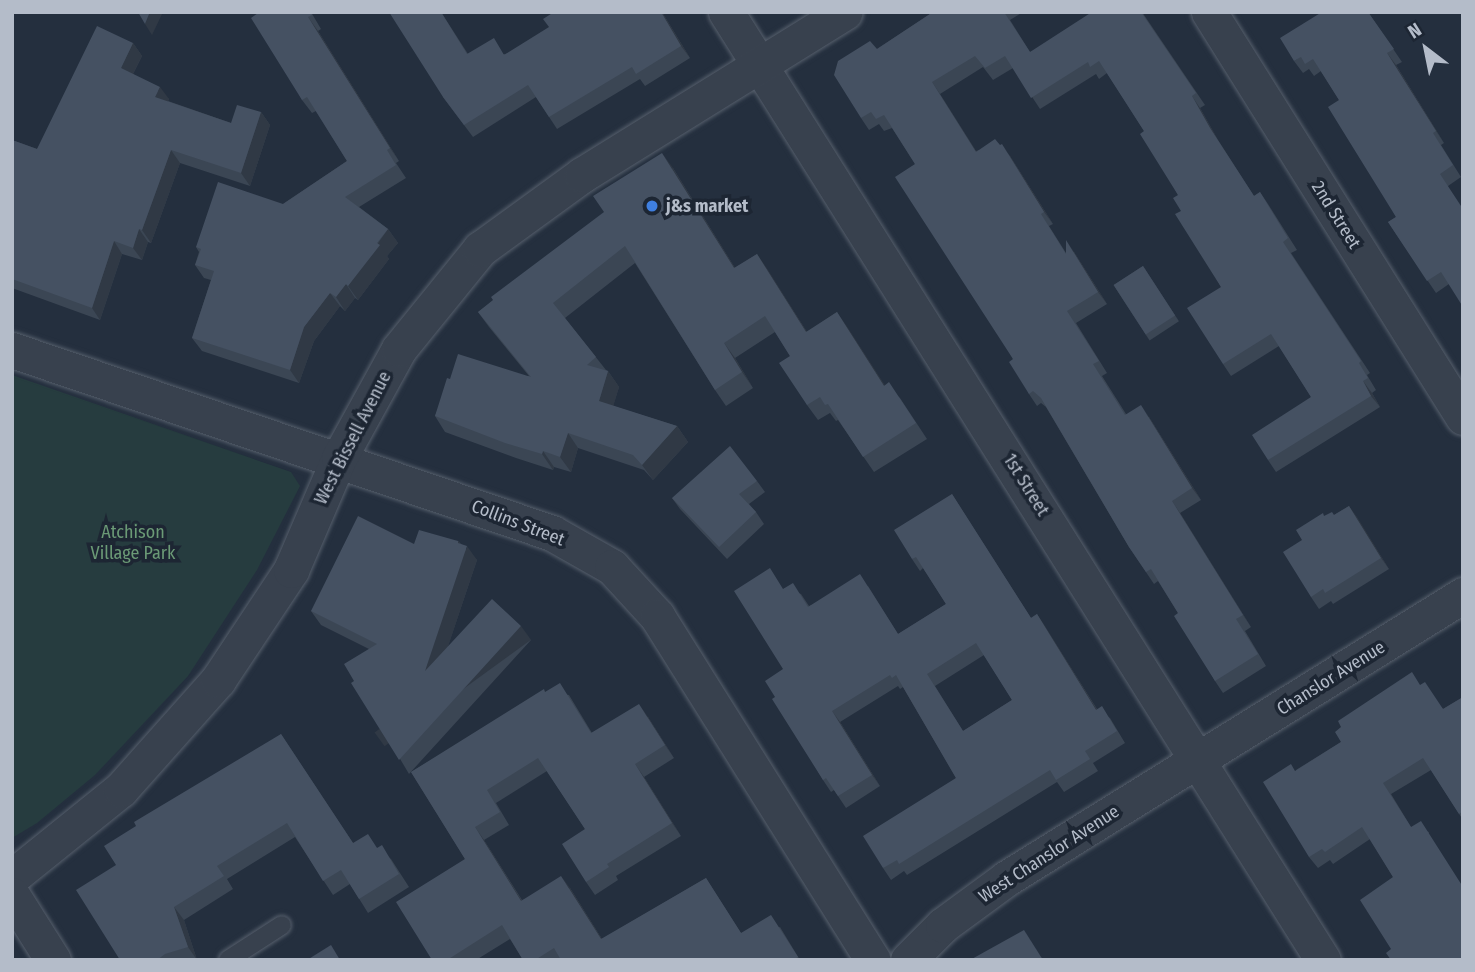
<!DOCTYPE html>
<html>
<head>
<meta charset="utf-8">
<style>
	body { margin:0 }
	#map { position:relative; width:1475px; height:972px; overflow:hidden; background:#242f3e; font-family:"Fira Sans Condensed",sans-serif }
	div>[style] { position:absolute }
	.green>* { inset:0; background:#263c3f }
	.roads { filter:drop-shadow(0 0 2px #565f6c) drop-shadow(0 0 2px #565f6c) }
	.service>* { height:18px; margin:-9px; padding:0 9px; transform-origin:9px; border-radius:9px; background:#38414e }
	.minor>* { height:35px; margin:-17.5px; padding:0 17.5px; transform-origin:17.5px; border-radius:17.5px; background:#38414e }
	.wall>* { inset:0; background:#3b4654; transform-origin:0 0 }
	.shaded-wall>* { inset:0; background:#303945; transform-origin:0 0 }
	.building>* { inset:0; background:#455162; transform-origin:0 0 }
	.dots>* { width:19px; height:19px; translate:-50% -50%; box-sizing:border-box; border:4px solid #1d2633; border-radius:50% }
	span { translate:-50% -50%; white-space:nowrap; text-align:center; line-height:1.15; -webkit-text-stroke:7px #1d2633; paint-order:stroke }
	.poi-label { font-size:18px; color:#b4bcc9; font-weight:700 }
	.left { translate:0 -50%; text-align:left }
	.street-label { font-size:18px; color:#b4bcc9 }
	.park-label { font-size:18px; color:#6b9a76 }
	.frame { position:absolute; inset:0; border:14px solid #b4bcc9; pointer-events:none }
	.north { position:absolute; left:1391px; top:14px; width:70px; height:70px; -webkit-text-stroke:5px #1d2633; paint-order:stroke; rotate:328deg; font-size:19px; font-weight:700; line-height:28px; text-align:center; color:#b4bcc9 }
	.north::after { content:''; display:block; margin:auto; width:24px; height:32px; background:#b4bcc9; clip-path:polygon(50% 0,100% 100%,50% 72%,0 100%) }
</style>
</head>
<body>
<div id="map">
	<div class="green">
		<div style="clip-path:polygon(12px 375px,291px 472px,300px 486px,257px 570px,188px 676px,95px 775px,37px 823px,12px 838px)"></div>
	</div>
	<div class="roads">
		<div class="service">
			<div style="left:228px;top:960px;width:64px;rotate:-32.9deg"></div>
		</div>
		<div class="minor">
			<div style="left:726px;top:12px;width:1120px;rotate:57.8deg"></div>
			<div style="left:1209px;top:12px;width:478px;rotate:57.9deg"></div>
			<div style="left:12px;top:350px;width:570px;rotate:18.72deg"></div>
			<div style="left:552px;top:533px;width:69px;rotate:29.5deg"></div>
			<div style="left:612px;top:567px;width:67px;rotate:47.4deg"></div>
			<div style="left:657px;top:616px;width:406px;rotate:57.9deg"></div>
			<div style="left:12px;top:877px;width:140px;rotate:-38.9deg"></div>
			<div style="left:121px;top:789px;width:146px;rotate:-48.3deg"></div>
			<div style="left:218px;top:680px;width:132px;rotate:-56.4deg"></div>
			<div style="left:291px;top:570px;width:122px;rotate:-66.8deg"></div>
			<div style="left:339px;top:458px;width:124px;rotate:-61.2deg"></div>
			<div style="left:399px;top:349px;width:129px;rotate:-51deg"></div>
			<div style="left:480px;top:249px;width:126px;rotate:-36deg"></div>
			<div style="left:582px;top:175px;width:309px;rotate:-31.8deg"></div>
			<div style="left:12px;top:895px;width:77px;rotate:57.8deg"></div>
			<div style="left:908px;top:960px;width:49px;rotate:-45deg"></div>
			<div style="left:943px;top:925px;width:79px;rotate:-36.3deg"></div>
			<div style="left:1007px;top:878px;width:537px;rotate:-31.82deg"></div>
		</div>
	</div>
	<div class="wall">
		<div style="clip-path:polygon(311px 12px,321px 29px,318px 31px,399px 161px,396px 163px,406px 178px,359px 207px,388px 229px,398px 243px,387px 256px,389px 259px,358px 300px,355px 298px,345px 311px,340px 306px,314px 341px,299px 383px,202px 351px,192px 338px,211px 280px,204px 278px,195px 265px,199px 252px,196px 247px,283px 204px,347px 161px,316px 111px,312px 113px,302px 100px,258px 13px)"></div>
		<div style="clip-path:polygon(441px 12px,468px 54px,505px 54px,662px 12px,690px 58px,645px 86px,640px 79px,557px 129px,536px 97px,473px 137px,443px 97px)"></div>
		<div style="clip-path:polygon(933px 12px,1023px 12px,1010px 20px,1030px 52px,1142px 12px,1205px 105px,1200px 108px,1218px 140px,1254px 196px,1260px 192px,1268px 204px,1297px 250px,1291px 253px,1370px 373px,1367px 375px,1376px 390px,1372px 393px,1380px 407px,1276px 472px,1268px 460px,1311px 397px,1279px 346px,1231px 376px,1223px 364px,1221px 287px,1181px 211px,1178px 195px,1144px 131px,1107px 73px,1099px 79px,1096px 74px,1040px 109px,1013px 68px,993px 80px,983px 67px,940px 94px,976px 151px,1000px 145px,1010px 156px,1053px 224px,1049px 226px,1066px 253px,1074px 252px,1107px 304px,1076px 323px,1107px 373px,1102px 376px,1126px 414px,1149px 417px,1201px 500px,1180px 513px,1251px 627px,1245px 631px,1266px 666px,1223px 693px,1215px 681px,1178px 613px,1158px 581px,1154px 584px,1129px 547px,1046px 407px,1041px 403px,1037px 406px,1029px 394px,1013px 359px,915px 164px,892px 128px,884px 131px,879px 124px,869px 130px,861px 118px,877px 49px)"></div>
		<div style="clip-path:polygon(1368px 12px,1402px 62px,1396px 65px,1444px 143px,1441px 145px,1461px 177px,1448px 186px,1449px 284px,1436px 293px,1388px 222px,1396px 217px,1339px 100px,1321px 71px,1314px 76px,1309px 69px,1303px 73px,1294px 61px)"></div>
		<div style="clip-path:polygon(133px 43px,142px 56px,133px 74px,169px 99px,168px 101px,231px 123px,261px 112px,270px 125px,250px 186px,180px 163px,151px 243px,148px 242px,142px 260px,122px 254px,100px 320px,12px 288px,12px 140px,37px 149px)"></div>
		<div style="clip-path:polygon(673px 168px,735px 268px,757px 254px,807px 332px,837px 312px,884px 385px,900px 398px,927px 439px,874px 472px,838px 420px,836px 421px,830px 413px,818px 420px,807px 405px,790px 356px,775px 332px,735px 358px,753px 388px,726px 406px,715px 390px,635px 263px,565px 318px,606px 370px,608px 371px,619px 387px,613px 406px,677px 426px,688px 442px,653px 480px,644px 470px,578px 448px,571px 472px,554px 467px,553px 470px,516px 458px,445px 432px,435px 416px,450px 379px,529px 376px,489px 327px,478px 312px)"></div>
		<div style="left:1143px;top:266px;width:66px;height:35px;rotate:57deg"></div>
		<div style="clip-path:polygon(757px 481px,765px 492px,749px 504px,756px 512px,764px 524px,727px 559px,680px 509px,672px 498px)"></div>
		<div style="clip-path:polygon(evenodd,952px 494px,1031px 618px,1037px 614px,1097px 709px,1110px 718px,1125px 743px,1093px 763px,1098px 771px,1064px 792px,1057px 782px,907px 875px,904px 871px,891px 880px,883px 868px,956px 778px,903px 687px,900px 689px,898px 686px,840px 722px,880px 786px,846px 808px,834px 790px,831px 792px,823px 780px,775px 697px,783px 669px,784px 588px,801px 594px,809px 606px,868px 586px,898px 634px,946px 604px,923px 568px,920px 571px,912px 559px,952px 494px,984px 655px,1012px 700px,963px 731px,935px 686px,984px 655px)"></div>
		<div style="clip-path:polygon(1349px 506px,1389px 569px,1333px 604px,1331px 601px,1319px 609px,1311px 597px,1302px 540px,1324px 516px,1334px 515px)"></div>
		<div style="clip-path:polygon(458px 541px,477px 560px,448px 646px,531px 640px,409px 774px,354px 681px,369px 649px,321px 625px,311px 611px,414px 544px)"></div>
		<div style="clip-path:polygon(1421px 685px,1443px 709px,1463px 697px,1463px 820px,1431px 770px,1391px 794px,1411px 827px,1429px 832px,1391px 949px,1393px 877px,1370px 839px,1333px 864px,1330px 860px,1318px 868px,1309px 857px,1296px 770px,1341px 742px)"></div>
		<div style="clip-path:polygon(545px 692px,569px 695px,592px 733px,648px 717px,674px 758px,644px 777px,681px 836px,616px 876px,618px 880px,595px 895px,586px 882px,585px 829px,547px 771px,496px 803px,509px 825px,484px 840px,522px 900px,570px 888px,602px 939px,706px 878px,741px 933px,780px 927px,800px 960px,523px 960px,510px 939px,476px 960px,432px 960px,465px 859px,411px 772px)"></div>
		<div style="clip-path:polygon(281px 734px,353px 843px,378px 848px,391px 859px,409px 887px,368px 913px,350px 884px,333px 895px,295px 837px,227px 879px,233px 889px,184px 920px,197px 960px,120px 960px,116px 865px)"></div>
	</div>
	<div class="shaded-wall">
		<div style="clip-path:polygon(150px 12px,163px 12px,152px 35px,145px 24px)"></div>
		<div style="clip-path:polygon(661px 12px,662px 12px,690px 58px,681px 46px)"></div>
		<div style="clip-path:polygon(308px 17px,318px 31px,399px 161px,390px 148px)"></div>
		<div style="clip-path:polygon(133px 43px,142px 56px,130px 80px,121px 68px)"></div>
		<div style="clip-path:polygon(1387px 53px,1396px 65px,1444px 143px,1436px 131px)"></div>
		<div style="clip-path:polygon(932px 82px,940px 94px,984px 164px,976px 152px)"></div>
		<div style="clip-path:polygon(160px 87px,169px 99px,164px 110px,155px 97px)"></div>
		<div style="clip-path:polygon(1192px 96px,1200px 108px,1218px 140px,1262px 208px,1210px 128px)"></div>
		<div style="clip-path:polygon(261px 112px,270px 125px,250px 186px,241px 173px)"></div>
		<div style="clip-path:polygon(1002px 144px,1010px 156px,1053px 224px,1044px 212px)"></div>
		<div style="clip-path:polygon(171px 150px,180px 163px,151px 243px,142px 230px)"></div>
		<div style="clip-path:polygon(662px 153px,673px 168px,745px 284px,734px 268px)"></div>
		<div style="clip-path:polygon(139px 229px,148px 242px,142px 260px,133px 248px)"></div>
		<div style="clip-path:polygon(388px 229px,398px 243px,387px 256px,389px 259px,358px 300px,348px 286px)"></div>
		<div style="clip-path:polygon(1066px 240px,1074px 252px,1107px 304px,1098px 292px)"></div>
		<div style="clip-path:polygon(114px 241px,122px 254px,100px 320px,92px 308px)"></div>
		<div style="clip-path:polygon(757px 254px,768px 270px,817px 348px,806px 332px)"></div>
		<div style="clip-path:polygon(346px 284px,355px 298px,345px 311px,336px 297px)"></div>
		<div style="clip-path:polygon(330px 293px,340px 306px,314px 341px,299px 383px,290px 370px,304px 327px)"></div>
		<div style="clip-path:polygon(837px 312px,848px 328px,895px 401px,884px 386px)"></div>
		<div style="clip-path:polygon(724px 343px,735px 358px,753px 388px,742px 372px)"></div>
		<div style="clip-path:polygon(608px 371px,619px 387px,610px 417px,599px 401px)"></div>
		<div style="clip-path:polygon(1363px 381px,1372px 393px,1380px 407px,1371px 396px)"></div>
		<div style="clip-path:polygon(1141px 405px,1149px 417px,1201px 500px,1192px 488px)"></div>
		<div style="clip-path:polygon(677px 426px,688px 442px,653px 480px,642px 465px)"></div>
		<div style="clip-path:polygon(568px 433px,578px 448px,571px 472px,560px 457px)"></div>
		<div style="clip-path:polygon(543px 451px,554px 467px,553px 470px,542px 454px)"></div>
		<div style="clip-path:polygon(1172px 501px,1180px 513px,1251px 627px,1243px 615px)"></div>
		<div style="clip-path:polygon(1349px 506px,1357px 517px,1389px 569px,1381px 558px)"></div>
		<div style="clip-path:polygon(458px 541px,466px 551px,467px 546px,477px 560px,435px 685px,425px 671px)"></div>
		<div style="clip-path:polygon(1037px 614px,1045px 626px,1104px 721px,1096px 710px)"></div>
		<div style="left:521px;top:626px;width:17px;height:181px;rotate:54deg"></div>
		<div style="clip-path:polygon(639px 704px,648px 717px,674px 758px,665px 745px)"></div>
		<div style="clip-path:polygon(832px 711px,840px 722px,880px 786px,872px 775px)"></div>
		<div style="clip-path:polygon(635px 764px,644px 777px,681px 836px,672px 823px)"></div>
		<div style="clip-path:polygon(475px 827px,484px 840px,530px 914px,521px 901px)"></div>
		<div style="clip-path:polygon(561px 876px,570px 888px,610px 952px,601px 939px)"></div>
		<div style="clip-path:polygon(174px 907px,184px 920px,197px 960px,188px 947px)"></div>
	</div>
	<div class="building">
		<div style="clip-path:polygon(138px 12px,150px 12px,145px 24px)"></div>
		<div style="clip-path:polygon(258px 12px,310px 12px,312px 15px,308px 17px,390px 148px,387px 150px,396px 165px,345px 197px,388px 229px,377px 243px,380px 245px,348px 286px,346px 284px,336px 297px,330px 293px,304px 327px,290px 370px,192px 338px,214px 271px,195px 265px,201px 249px,196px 247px,218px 182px,283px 204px,347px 161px,307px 97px,302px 100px,251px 18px,258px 13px)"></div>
		<div style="clip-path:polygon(389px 12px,441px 12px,467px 54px,494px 38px,504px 55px,549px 27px,543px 19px,554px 12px,661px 12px,681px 46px,636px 74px,632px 67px,549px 117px,528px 85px,464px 125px,443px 97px)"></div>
		<div style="clip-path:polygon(933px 12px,1004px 12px,1030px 52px,1092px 12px,1141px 12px,1196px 93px,1192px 96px,1210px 128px,1254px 196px,1260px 192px,1288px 238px,1283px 242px,1361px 361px,1359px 363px,1368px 378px,1363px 381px,1371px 396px,1268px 460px,1252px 435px,1311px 397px,1271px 334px,1223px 364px,1187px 308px,1221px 287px,1175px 214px,1181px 211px,1173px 198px,1178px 195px,1140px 134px,1144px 131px,1099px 61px,1090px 67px,1088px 62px,1031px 98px,1005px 56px,985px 68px,975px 56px,932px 82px,976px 152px,995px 139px,1000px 145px,1002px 144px,1044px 212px,1041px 214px,1066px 254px,1066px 240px,1098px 292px,1067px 311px,1099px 361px,1093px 364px,1125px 415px,1141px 405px,1192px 488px,1172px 501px,1243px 615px,1236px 619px,1258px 654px,1215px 681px,1174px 616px,1178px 613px,1151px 569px,1146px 572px,1129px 547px,1041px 398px,1033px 391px,1029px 394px,1009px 362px,1013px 359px,895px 177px,915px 164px,884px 115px,876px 119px,871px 112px,861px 118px,834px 75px,838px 61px,870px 41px,877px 49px)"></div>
		<div style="clip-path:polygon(1322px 12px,1368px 12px,1394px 49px,1387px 53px,1436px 131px,1433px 133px,1453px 165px,1440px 174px,1463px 209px,1463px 307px,1441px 272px,1427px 281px,1388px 222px,1396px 217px,1328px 107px,1339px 100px,1313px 59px,1305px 64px,1301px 57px,1294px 61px,1280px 38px)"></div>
		<div style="clip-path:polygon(97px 26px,133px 43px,121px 68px,160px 87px,155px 97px,231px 123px,237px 105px,261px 112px,241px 173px,171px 150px,142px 230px,139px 229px,133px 248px,114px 241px,92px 308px,12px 279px,12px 140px,37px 149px)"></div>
		<div style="clip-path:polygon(662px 153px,734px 268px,757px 254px,806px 332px,837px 312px,884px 386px,889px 382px,916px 423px,863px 457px,828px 404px,825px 405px,820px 397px,807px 405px,779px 363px,790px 356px,765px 316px,724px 343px,742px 372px,715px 390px,625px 246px,553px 303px,596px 357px,587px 365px,608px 371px,599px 401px,677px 426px,642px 465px,633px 455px,568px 433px,560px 457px,543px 451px,542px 454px,505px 443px,435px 416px,447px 378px,450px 379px,458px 354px,531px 377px,478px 312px,493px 300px,491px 297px,604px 212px,593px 196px)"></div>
		<div style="left:1143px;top:266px;width:59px;height:35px;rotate:57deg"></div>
		<div style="clip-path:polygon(730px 446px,757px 481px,739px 494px,756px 512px,719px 547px,672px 498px)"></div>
		<div style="clip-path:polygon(evenodd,952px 494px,1031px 618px,1037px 614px,1096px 710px,1102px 706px,1117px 731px,1085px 751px,1090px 759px,1056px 780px,1050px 770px,899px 864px,897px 860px,883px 868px,863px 836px,956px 778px,896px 675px,892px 678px,890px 675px,832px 711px,872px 775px,838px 796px,826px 778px,823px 780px,772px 699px,775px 697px,765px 681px,783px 669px,734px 591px,770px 568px,783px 589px,793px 583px,808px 607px,860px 574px,898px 634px,946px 604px,916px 557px,912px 559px,894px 530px,952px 494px,976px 643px,1012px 700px,963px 731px,927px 674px,976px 643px)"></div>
		<div style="clip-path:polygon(1349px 506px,1381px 558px,1325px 593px,1323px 589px,1311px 597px,1283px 552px,1302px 540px,1296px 530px,1323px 513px,1324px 516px,1332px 512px,1334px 515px)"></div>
		<div style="clip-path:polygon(358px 516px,414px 544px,419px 530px,458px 541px,458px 543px,467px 546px,425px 671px,492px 599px,521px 626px,399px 760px,351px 683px,354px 681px,344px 664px,377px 644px,311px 611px)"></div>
		<div style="clip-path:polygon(1412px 672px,1420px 685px,1425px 682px,1443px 709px,1463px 697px,1463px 811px,1459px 814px,1423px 758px,1383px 783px,1411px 827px,1421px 821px,1463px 887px,1463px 960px,1391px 960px,1386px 953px,1391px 949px,1360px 900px,1393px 877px,1362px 827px,1325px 852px,1322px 849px,1309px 857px,1263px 782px,1291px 764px,1295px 771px,1341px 742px,1335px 732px,1341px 727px,1338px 721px)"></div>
		<div style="clip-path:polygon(560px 683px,591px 733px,639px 704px,665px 745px,635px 764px,672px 823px,607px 864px,609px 867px,586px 882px,562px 844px,585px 829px,538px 758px,487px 790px,500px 812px,475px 827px,521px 901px,561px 876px,601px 939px,706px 878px,741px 933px,771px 915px,798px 957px,793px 960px,561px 960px,554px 948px,535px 960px,523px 960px,502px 925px,447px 960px,432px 960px,396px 902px,465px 859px,411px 772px,544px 689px,545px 692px)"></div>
		<div style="clip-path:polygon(281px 734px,353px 843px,368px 834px,377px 848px,382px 845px,399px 874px,359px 899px,341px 870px,323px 881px,287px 823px,217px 866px,224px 876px,174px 907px,188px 947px,165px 954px,157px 960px,120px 960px,76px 890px,116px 865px,104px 846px,136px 826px,134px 822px)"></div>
		<div style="clip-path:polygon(1024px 930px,1043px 960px,970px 960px)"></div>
		<div style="clip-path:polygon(331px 945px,340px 960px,307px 960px)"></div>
	</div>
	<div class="dots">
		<div style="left:652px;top:206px;background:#3f7fe0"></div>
	</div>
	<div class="poi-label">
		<span class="left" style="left:666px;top:206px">j&amp;s market</span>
	</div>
	<div class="street-label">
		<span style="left:1336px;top:215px;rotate:58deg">2nd Street</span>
		<span style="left:353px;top:438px;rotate:-63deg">West Bissell Avenue</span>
		<span style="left:1026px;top:485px;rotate:58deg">1st Street</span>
		<span style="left:518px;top:523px;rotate:21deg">Collins Street</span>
		<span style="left:1331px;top:678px;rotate:-32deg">Chanslor Avenue</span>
		<span style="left:1049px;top:854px;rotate:-33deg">West Chanslor Avenue</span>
	</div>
	<div class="park-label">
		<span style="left:133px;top:543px">Atchison<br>Village Park</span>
	</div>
	<div class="frame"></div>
	<div class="north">N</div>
</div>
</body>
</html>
